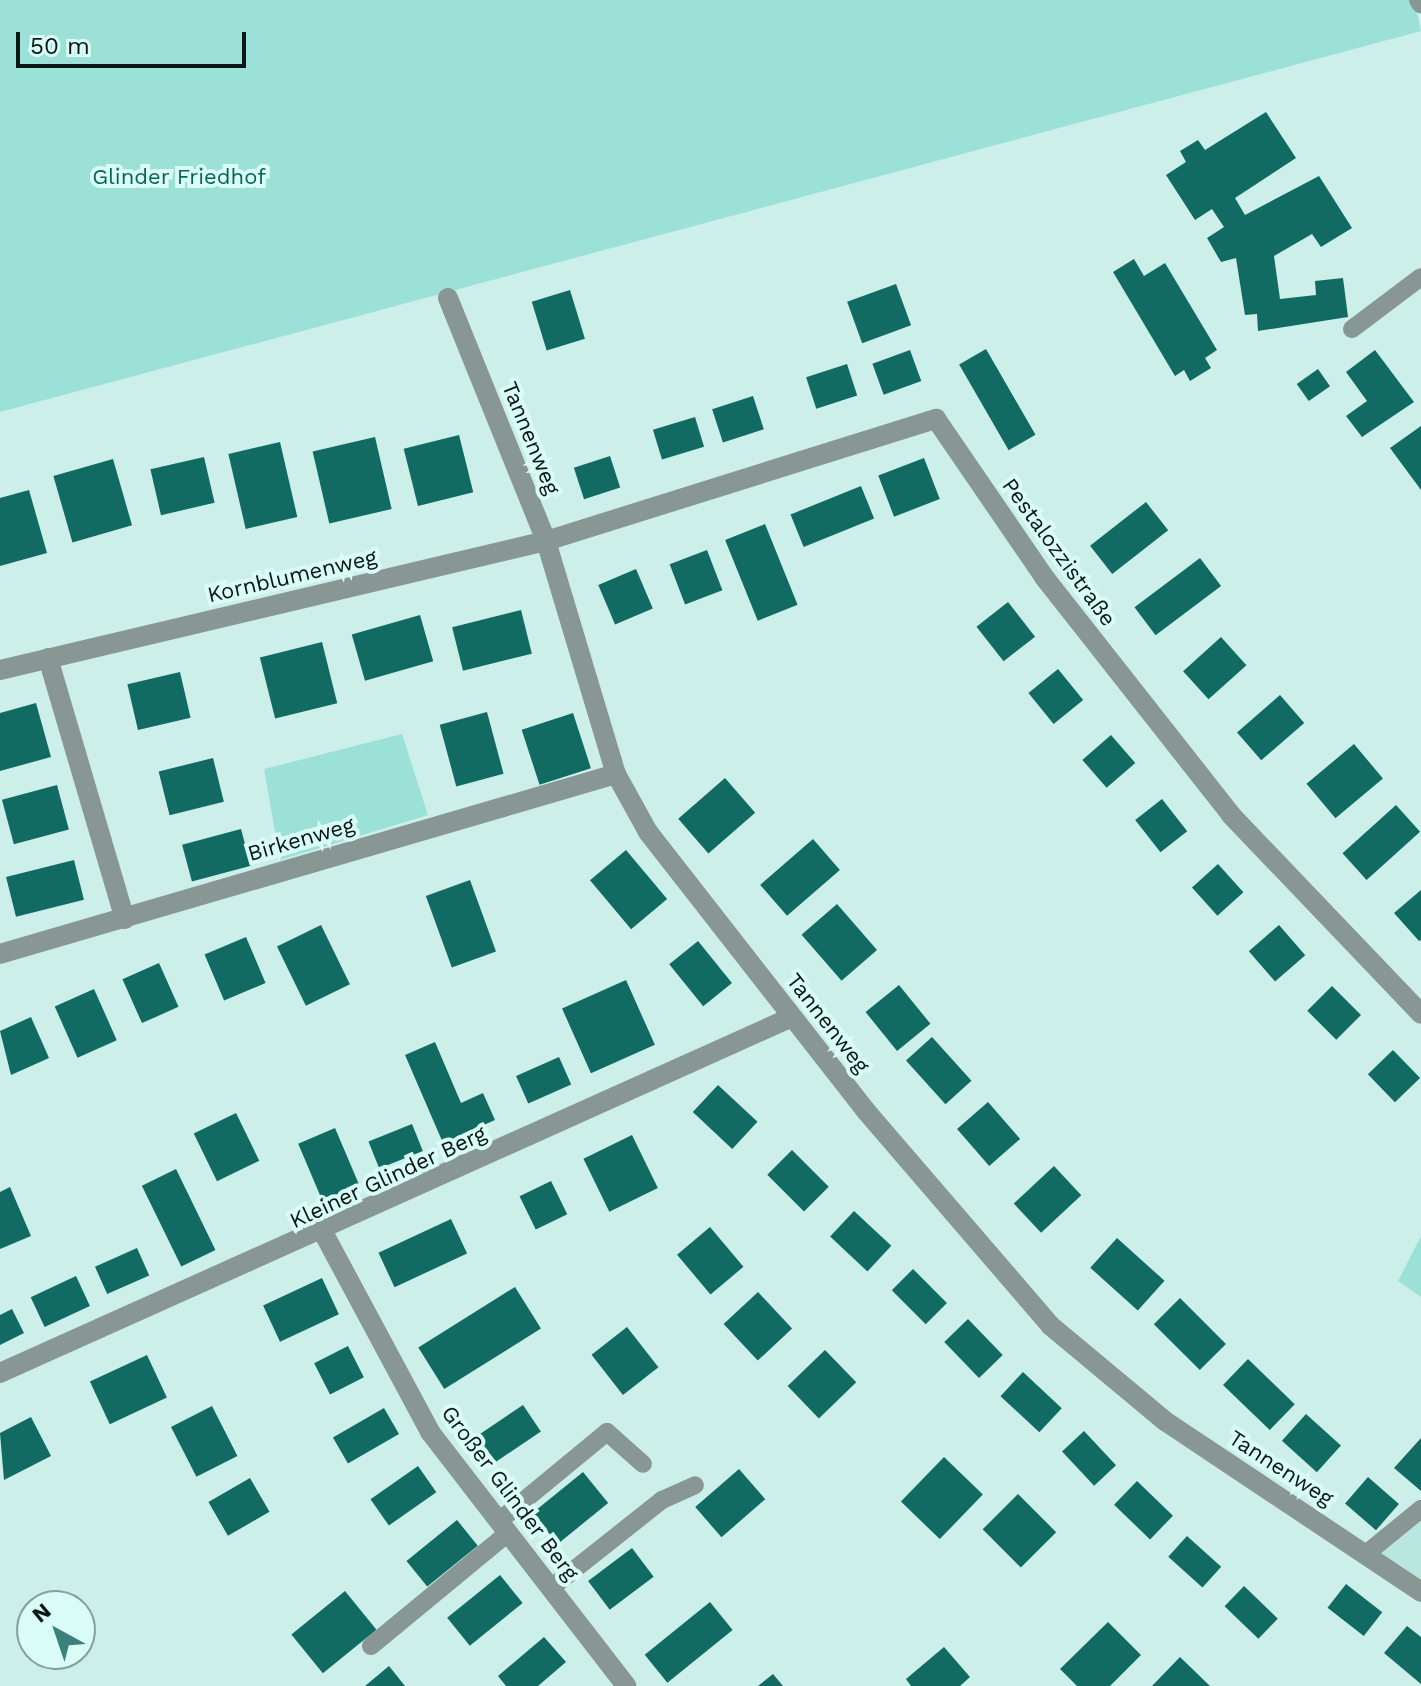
<!DOCTYPE html>
<html>
<head>
<meta charset="utf-8">
<style>
	body { margin:0 }
	#map { position:relative; width:1421px; height:1686px; overflow:hidden; background:#ccefe9; font-family:"Work Sans",sans-serif }
	div>[style] { position:absolute }
	.built>* { inset:0; background:#b9e6df }
	.green>* { inset:0; background:#9be1d7 }
	.building>* { inset:0; background:#116b63; transform-origin:0 0 }
	.service>* { height:18px; margin:-9px; padding:0 9px; transform-origin:9px; border-radius:9px; background:#889694 }
	.minor>* { height:20px; margin:-10px; padding:0 10px; transform-origin:10px; border-radius:10px; background:#889694 }
	span { translate:-50% -50%; white-space:nowrap; text-align:center; line-height:1.15; -webkit-text-stroke:8px #d9fcf6; paint-order:stroke }
	.park-label { font-size:22px; color:#07635b }
	.street-label { font-size:22px; color:#0a1716 }
	.north { position:absolute; left:16px; top:1590px; width:80px; height:80px; box-sizing:border-box; background:#d9fcf6; border:2px solid #86a09c; border-radius:50%; rotate:320deg; font-size:22px; font-weight:700; line-height:32px; text-align:center; color:#0a1716 }
	.north::after { content:''; display:block; margin:auto; width:28px; height:36px; background:#3b8179; clip-path:polygon(50% 0,100% 100%,50% 72%,0 100%) }
	.scale { position:absolute; left:16px; top:32px; width:230px; height:36px; box-sizing:border-box; border:4px solid #0a1716; border-top:0; padding-left:10px; font-size:24px; line-height:28px; white-space:nowrap; color:#0a1716; -webkit-text-stroke:6px #d9fcf6; paint-order:stroke }
</style>
</head>
<body>
<div id="map">
	<div class="built">
		<div style="clip-path:polygon(1421px 1514px,1421px 1585px,1374px 1552px)"></div>
	</div>
	<div class="green">
		<div style="clip-path:polygon(0 0,1414px 0,1421px 31px,0 412px)"></div>
		<div style="clip-path:polygon(402px 734px,428px 815px,280px 860px,264px 769px)"></div>
		<div style="clip-path:polygon(1421px 1236px,1421px 1297px,1398px 1281px)"></div>
	</div>
	<div class="building">
		<div style="clip-path:polygon(1266px 112px,1296px 158px,1235px 198px,1245px 215px,1319px 176px,1352px 228px,1321px 247px,1312px 234px,1274px 256px,1280px 299px,1316px 295px,1315px 281px,1343px 278px,1348px 317px,1258px 331px,1257px 314px,1245px 315px,1236px 258px,1221px 262px,1207px 238px,1224px 227px,1212px 209px,1195px 220px,1166px 175px,1186px 162px,1180px 151px,1198px 140px,1205px 150px)"></div>
		<div style="clip-path:polygon(1134px 259px,1144px 276px,1165px 263px,1217px 350px,1205px 358px,1211px 368px,1190px 381px,1184px 370px,1175px 376px,1113px 272px)"></div>
		<div style="left:896px;top:284px;width:44px;height:52px;rotate:70deg"></div>
		<div style="left:570px;top:290px;width:51px;height:40px;rotate:73deg"></div>
		<div style="left:986px;top:349px;width:99px;height:31px;rotate:60deg"></div>
		<div style="left:910px;top:350px;width:33px;height:40px;rotate:70deg"></div>
		<div style="clip-path:polygon(1375px 350px,1414px 402px,1362px 437px,1346px 416px,1367px 401px,1346px 372px)"></div>
		<div style="left:847px;top:364px;width:33px;height:43px;rotate:72deg"></div>
		<div style="left:1318px;top:369px;width:21px;height:26px;rotate:55deg"></div>
		<div style="left:753px;top:396px;width:35px;height:43px;rotate:72deg"></div>
		<div style="left:695px;top:417px;width:31px;height:44px;rotate:73deg"></div>
		<div style="clip-path:polygon(1421px 426px,1421px 490px,1390px 448px)"></div>
		<div style="left:459px;top:435px;width:59px;height:57px;rotate:76deg"></div>
		<div style="left:375px;top:437px;width:74px;height:64px;rotate:77deg"></div>
		<div style="left:280px;top:442px;width:77px;height:53px;rotate:77deg"></div>
		<div style="left:610px;top:456px;width:33px;height:38px;rotate:72deg"></div>
		<div style="left:204px;top:457px;width:47px;height:55px;rotate:77deg"></div>
		<div style="left:924px;top:458px;width:44px;height:49px;rotate:69deg"></div>
		<div style="left:113px;top:459px;width:69px;height:62px;rotate:74deg"></div>
		<div style="left:861px;top:486px;width:35px;height:76px;rotate:68deg"></div>
		<div style="clip-path:polygon(29px 490px,47px 553px,0 566px,0 498px)"></div>
		<div style="left:1146px;top:502px;width:36px;height:71px;rotate:52deg"></div>
		<div style="left:765px;top:524px;width:87px;height:43px;rotate:68deg"></div>
		<div style="left:707px;top:550px;width:43px;height:40px;rotate:69deg"></div>
		<div style="left:1200px;top:558px;width:35px;height:82px;rotate:53deg"></div>
		<div style="left:636px;top:569px;width:43px;height:41px;rotate:67deg"></div>
		<div style="left:1008px;top:602px;width:44px;height:40px;rotate:52deg"></div>
		<div style="left:521px;top:610px;width:45px;height:71px;rotate:76deg"></div>
		<div style="left:420px;top:615px;width:48px;height:71px;rotate:74deg"></div>
		<div style="left:1221px;top:637px;width:38px;height:51px;rotate:48deg"></div>
		<div style="left:322px;top:642px;width:63px;height:64px;rotate:76deg"></div>
		<div style="left:1058px;top:669px;width:40px;height:38px;rotate:51deg"></div>
		<div style="left:180px;top:672px;width:47px;height:54px;rotate:77deg"></div>
		<div style="left:1280px;top:695px;width:37px;height:57px;rotate:49deg"></div>
		<div style="clip-path:polygon(36px 703px,51px 757px,0 771px,0 713px)"></div>
		<div style="left:487px;top:712px;width:64px;height:49px;rotate:75deg"></div>
		<div style="left:573px;top:713px;width:58px;height:54px;rotate:72deg"></div>
		<div style="left:1111px;top:735px;width:37px;height:38px;rotate:49deg"></div>
		<div style="left:1354px;top:744px;width:45px;height:62px;rotate:50deg"></div>
		<div style="left:213px;top:758px;width:45px;height:56px;rotate:76deg"></div>
		<div style="left:725px;top:778px;width:46px;height:62px;rotate:49deg"></div>
		<div style="left:57px;top:785px;width:46px;height:57px;rotate:75deg"></div>
		<div style="left:1162px;top:799px;width:41px;height:34px;rotate:52deg"></div>
		<div style="left:1396px;top:805px;width:36px;height:72px;rotate:48deg"></div>
		<div style="left:241px;top:829px;width:38px;height:61px;rotate:75deg"></div>
		<div style="left:813px;top:839px;width:41px;height:70px;rotate:49deg"></div>
		<div style="left:626px;top:850px;width:64px;height:47px;rotate:50deg"></div>
		<div style="left:74px;top:860px;width:41px;height:70px;rotate:76deg"></div>
		<div style="left:1218px;top:864px;width:38px;height:35px;rotate:48deg"></div>
		<div style="left:470px;top:880px;width:76px;height:47px;rotate:70deg"></div>
		<div style="clip-path:polygon(1421px 890px,1421px 940px,1419px 941px,1394px 913px)"></div>
		<div style="left:837px;top:904px;width:61px;height:47px;rotate:49deg"></div>
		<div style="left:321px;top:925px;width:66px;height:49px;rotate:64deg"></div>
		<div style="left:1279px;top:925px;width:40px;height:40px;rotate:49deg"></div>
		<div style="left:246px;top:937px;width:50px;height:45px;rotate:67deg"></div>
		<div style="left:698px;top:941px;width:54px;height:37px;rotate:51deg"></div>
		<div style="left:159px;top:963px;width:48px;height:40px;rotate:66deg"></div>
		<div style="left:626px;top:980px;width:71px;height:70px;rotate:66deg"></div>
		<div style="left:899px;top:985px;width:50px;height:43px;rotate:51deg"></div>
		<div style="left:1332px;top:986px;width:41px;height:35px;rotate:45deg"></div>
		<div style="left:94px;top:989px;width:56px;height:43px;rotate:66deg"></div>
		<div style="clip-path:polygon(31px 1017px,49px 1058px,11px 1075px,0 1031px)"></div>
		<div style="left:932px;top:1037px;width:59px;height:35px;rotate:48deg"></div>
		<div style="clip-path:polygon(435px 1042px,461px 1103px,483px 1093px,495px 1120px,443px 1143px,405px 1055px)"></div>
		<div style="left:1393px;top:1050px;width:39px;height:35px;rotate:46deg"></div>
		<div style="left:559px;top:1057px;width:30px;height:47px;rotate:66deg"></div>
		<div style="left:718px;top:1085px;width:54px;height:37px;rotate:43deg"></div>
		<div style="left:988px;top:1102px;width:49px;height:41px;rotate:49deg"></div>
		<div style="left:236px;top:1113px;width:53px;height:47px;rotate:64deg"></div>
		<div style="left:412px;top:1124px;width:29px;height:47px;rotate:68deg"></div>
		<div style="left:335px;top:1128px;width:62px;height:40px;rotate:67deg"></div>
		<div style="left:632px;top:1135px;width:59px;height:54px;rotate:64deg"></div>
		<div style="left:792px;top:1150px;width:52px;height:35px;rotate:45deg"></div>
		<div style="left:1054px;top:1166px;width:40px;height:55px;rotate:47deg"></div>
		<div style="left:176px;top:1169px;width:90px;height:38px;rotate:64deg"></div>
		<div style="left:551px;top:1181px;width:37px;height:35px;rotate:64deg"></div>
		<div style="clip-path:polygon(10px 1187px,31px 1236px,0 1249px,0 1192px)"></div>
		<div style="left:854px;top:1211px;width:51px;height:35px;rotate:43deg"></div>
		<div style="left:451px;top:1219px;width:38px;height:80px;rotate:65deg"></div>
		<div style="left:710px;top:1227px;width:52px;height:43px;rotate:50deg"></div>
		<div style="left:1117px;top:1238px;width:64px;height:40px;rotate:42deg"></div>
		<div style="left:137px;top:1248px;width:30px;height:46px;rotate:66deg"></div>
		<div style="left:913px;top:1269px;width:48px;height:30px;rotate:45deg"></div>
		<div style="left:76px;top:1276px;width:33px;height:50px;rotate:65deg"></div>
		<div style="left:322px;top:1278px;width:40px;height:65px;rotate:65deg"></div>
		<div style="left:515px;top:1287px;width:49px;height:114px;rotate:58deg"></div>
		<div style="left:758px;top:1292px;width:50px;height:47px;rotate:47deg"></div>
		<div style="left:1180px;top:1298px;width:65px;height:37px;rotate:45deg"></div>
		<div style="clip-path:polygon(12px 1309px,24px 1333px,0 1345px,0 1315px)"></div>
		<div style="left:968px;top:1319px;width:50px;height:33px;rotate:46deg"></div>
		<div style="left:627px;top:1327px;width:51px;height:45px;rotate:52deg"></div>
		<div style="left:348px;top:1346px;width:35px;height:38px;rotate:63deg"></div>
		<div style="left:825px;top:1350px;width:45px;height:52px;rotate:46deg"></div>
		<div style="left:147px;top:1355px;width:47px;height:63px;rotate:65deg"></div>
		<div style="left:1248px;top:1359px;width:65px;height:36px;rotate:44deg"></div>
		<div style="left:1023px;top:1372px;width:53px;height:33px;rotate:43deg"></div>
		<div style="left:523px;top:1405px;width:32px;height:55px;rotate:56deg"></div>
		<div style="left:212px;top:1406px;width:56px;height:46px;rotate:63deg"></div>
		<div style="left:384px;top:1408px;width:30px;height:59px;rotate:60deg"></div>
		<div style="left:1306px;top:1414px;width:47px;height:36px;rotate:42deg"></div>
		<div style="clip-path:polygon(31px 1417px,51px 1456px,4px 1480px,0 1433px)"></div>
		<div style="left:1084px;top:1431px;width:47px;height:30px;rotate:47deg"></div>
		<div style="clip-path:polygon(1421px 1438px,1421px 1491px,1394px 1468px)"></div>
		<div style="left:944px;top:1457px;width:54px;height:62px;rotate:44deg"></div>
		<div style="left:418px;top:1466px;width:32px;height:58px;rotate:55deg"></div>
		<div style="left:739px;top:1469px;width:40px;height:58px;rotate:49deg"></div>
		<div style="left:583px;top:1472px;width:40px;height:65px;rotate:51deg"></div>
		<div style="left:1368px;top:1477px;width:41px;height:35px;rotate:41deg"></div>
		<div style="left:250px;top:1478px;width:39px;height:48px;rotate:60deg"></div>
		<div style="left:1137px;top:1481px;width:50px;height:33px;rotate:44deg"></div>
		<div style="left:1018px;top:1494px;width:54px;height:50px;rotate:45deg"></div>
		<div style="left:457px;top:1520px;width:33px;height:65px;rotate:51deg"></div>
		<div style="left:1187px;top:1536px;width:46px;height:28px;rotate:42deg"></div>
		<div style="left:632px;top:1548px;width:36px;height:55px;rotate:53deg"></div>
		<div style="left:500px;top:1575px;width:36px;height:68px;rotate:51deg"></div>
		<div style="left:1346px;top:1584px;width:46px;height:30px;rotate:38deg"></div>
		<div style="left:1244px;top:1586px;width:47px;height:28px;rotate:44deg"></div>
		<div style="left:345px;top:1591px;width:50px;height:69px;rotate:51deg"></div>
		<div style="left:710px;top:1602px;width:36px;height:84px;rotate:51deg"></div>
		<div style="clip-path:polygon(1108px 1622px,1141px 1655px,1110px 1686px,1077px 1686px,1060px 1669px)"></div>
		<div style="clip-path:polygon(1407px 1626px,1421px 1637px,1421px 1684px,1384px 1653px)"></div>
		<div style="clip-path:polygon(544px 1637px,566px 1662px,538px 1686px,506px 1686px,498px 1676px)"></div>
		<div style="clip-path:polygon(944px 1647px,970px 1677px,960px 1686px,911px 1686px,906px 1679px)"></div>
		<div style="clip-path:polygon(1180px 1657px,1210px 1686px,1152px 1686px)"></div>
		<div style="clip-path:polygon(389px 1666px,405px 1686px,365px 1686px)"></div>
		<div style="clip-path:polygon(773px 1674px,783px 1686px,758px 1686px)"></div>
	</div>
	<div class="service">
		<div style="left:1352px;top:329px;width:86px;rotate:-37deg"></div>
		<div style="left:499px;top:1521px;width:140px;rotate:-39.5deg"></div>
		<div style="left:607px;top:1432px;width:48px;rotate:41.6deg"></div>
		<div style="left:1367px;top:1553px;width:70px;rotate:-39.2deg"></div>
		<div style="left:551px;top:1588px;width:142px;rotate:-38.4deg"></div>
		<div style="left:662px;top:1500px;width:36px;rotate:-24deg"></div>
		<div style="left:371px;top:1646px;width:178px;rotate:-39.5deg"></div>
	</div>
	<div class="minor">
		<div style="left:1419px;top:0;width:4px;rotate:56deg"></div>
		<div style="left:448px;top:298px;width:262px;rotate:68deg"></div>
		<div style="left:546px;top:541px;width:243px;rotate:73.3deg"></div>
		<div style="left:616px;top:774px;width:66px;rotate:61.1deg"></div>
		<div style="left:648px;top:832px;width:354px;rotate:52deg"></div>
		<div style="left:866px;top:1111px;width:284px;rotate:49.3deg"></div>
		<div style="left:1051px;top:1326px;width:148px;rotate:39.8deg"></div>
		<div style="left:1165px;top:1421px;width:308px;rotate:33.7deg"></div>
		<div style="left:48px;top:658px;width:272px;rotate:73.6deg"></div>
		<div style="left:0;top:670px;width:561px;rotate:-13.29deg"></div>
		<div style="left:546px;top:541px;width:409px;rotate:-17.4deg"></div>
		<div style="left:936px;top:419px;width:191px;rotate:55.6deg"></div>
		<div style="left:1044px;top:577px;width:303px;rotate:51.8deg"></div>
		<div style="left:1231px;top:815px;width:275px;rotate:46.3deg"></div>
		<div style="left:0;top:954px;width:642px;rotate:-16.29deg"></div>
		<div style="left:324px;top:1234px;width:225px;rotate:61.8deg"></div>
		<div style="left:430px;top:1432px;width:321px;rotate:52.3deg"></div>
		<div style="left:0;top:1373px;width:868px;rotate:-24.2deg"></div>
	</div>
	<div class="park-label">
		<span style="left:179px;top:177px">Glinder Friedhof</span>
	</div>
	<div class="street-label">
		<span style="left:531px;top:438px;rotate:68deg">Tannenweg</span>
		<span style="left:1059px;top:552px;rotate:54deg">Pestalozzistraße</span>
		<span style="left:292px;top:576px;rotate:-13deg">Kornblumenweg</span>
		<span style="left:301px;top:839px;rotate:-16deg">Birkenweg</span>
		<span style="left:828px;top:1023px;rotate:52deg">Tannenweg</span>
		<span style="left:388px;top:1177px;rotate:-25deg">Kleiner Glinder Berg</span>
		<span style="left:1281px;top:1468px;rotate:33deg">Tannenweg</span>
		<span style="left:510px;top:1493px;rotate:53deg">Großer Glinder Berg</span>
	</div>
	<div class="north">N</div>
	<div class="scale">50 m</div>
</div>
</body>
</html>
